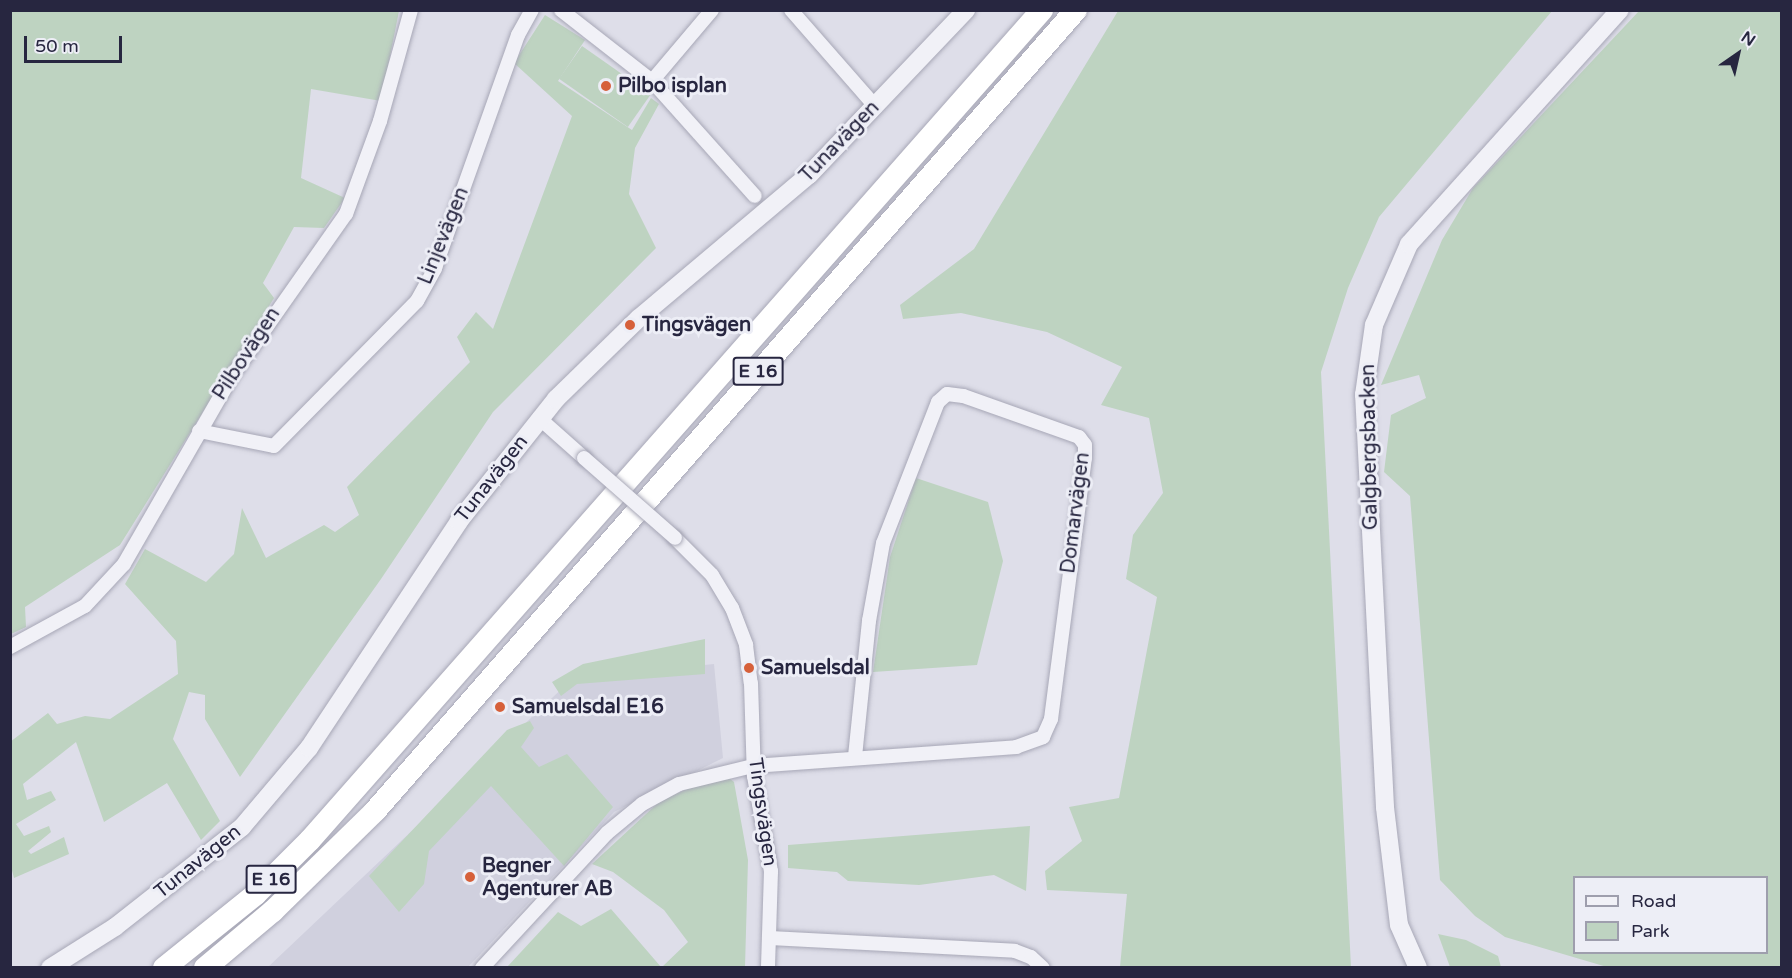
<!DOCTYPE html>
<html>
<head>
<meta charset="utf-8">
<style>
  body { margin:0 }
  #map { position:relative; width:1792px; height:978px; overflow:hidden; background:#dedee9; font-family:"Varela Round",sans-serif }
  div>[style] { position:absolute }
  .built>* { inset:0; background:#d0d0de }
  .green>* { inset:0; background:#bed3c1; transform-origin:0 0 }
  .roads { filter:drop-shadow(0 0 2px #a7a7b6) drop-shadow(0 0 2px #a7a7b6) }
  .minor>* { height:14px; margin:-7px; padding:0 7px; transform-origin:7px; border-radius:7px; background:#f1f1f7 }
  .tertiary>* { height:18px; margin:-9px; padding:0 9px; transform-origin:9px; border-radius:9px; background:#f1f1f7 }
  .trunk>* { height:22px; margin:-11px; padding:0 11px; transform-origin:11px; border-radius:11px; background:#fff }
  .bridges { filter:drop-shadow(0 0 2px #a7a7b6) drop-shadow(0 0 2px #a7a7b6) }
  .minor-bridge>* { height:14px; margin:-7px; padding:0 7px; transform-origin:7px; border-radius:7px; background:#f1f1f7 }
  .dots>* { width:16px; height:16px; translate:-50% -50%; box-sizing:border-box; border:3px solid #edeef6; border-radius:50% }
  span { translate:-50% -50%; white-space:nowrap; text-align:center; line-height:1.15; -webkit-text-stroke:6px #edeef6; paint-order:stroke }
  .shield-label span { padding:2px 4px; background:#edeef6; border:2px solid; border-radius:4px; -webkit-text-stroke-width:0 }
  .shield-label { font-size:18px; color:#272640; font-weight:700 }
  .poi-label { font-size:20px; color:#272640; font-weight:700 }
  .left { translate:0 -50%; text-align:left }
  .street-label { font-size:20px; color:#272640 }
  .frame { position:absolute; inset:0; border:12px solid #272640; pointer-events:none }
  .legend { position:absolute; left:1573px; top:876px; width:195px; height:78px; box-sizing:border-box; background:#edeef6; border:2px solid #9e9ead; margin:0; padding:8px 10px; list-style:none; font-size:18px; color:#272640 }
  .legend li { display:flex; align-items:center; gap:12px; height:30px }
  .legend b { width:30px; border:2px solid #9e9ead }
  .north { position:absolute; left:1708px; top:24px; width:60px; height:60px; -webkit-text-stroke:4px #edeef6; paint-order:stroke; rotate:34deg; font-size:16px; font-weight:700; line-height:24px; text-align:center; color:#272640 }
  .north::after { content:''; display:block; margin:auto; width:21px; height:27px; background:#272640; clip-path:polygon(50% 0,100% 100%,50% 72%,0 100%) }
  .scale { position:absolute; left:24px; top:36px; width:98px; height:27px; box-sizing:border-box; border:3px solid #272640; border-top:0; padding-left:8px; font-size:18px; line-height:21px; white-space:nowrap; color:#272640; -webkit-text-stroke:4px #edeef6; paint-order:stroke }
</style>
</head>
<body>
<div id="map">
  <div class="built">
    <div style="clip-path:polygon(714px 664px,723px 758px,614px 812px,468px 967px,267px 968px,572px 679px)"></div>
  </div>
  <div class="green">
    <div style="clip-path:polygon(11px 11px,399px 11px,381px 101px,311px 89px,301px 178px,345px 198px,324px 228px,294px 227px,263px 283px,274px 298px,120px 545px,25px 607px,26px 627px,11px 634px)"></div>
    <div style="clip-path:polygon(1118px 11px,1552px 11px,1379px 217px,1348px 288px,1321px 372px,1351px 967px,1120px 967px,1127px 894px,1047px 890px,1045px 871px,1082px 841px,1069px 807px,1119px 798px,1157px 597px,1126px 579px,1133px 535px,1163px 493px,1149px 418px,1101px 405px,1122px 367px,1047px 332px,961px 313px,903px 319px,900px 305px,974px 249px)"></div>
    <div style="clip-path:polygon(evenodd,1639px 11px,1781px 11px,1781px 967px,1607px 967px,1505px 937px,1475px 916px,1440px 880px,1410px 496px,1384px 472px,1391px 415px,1426px 398px,1419px 375px,1381px 385px,1442px 240px,1473px 188px,1639px 11px,1574px 878px,1766px 878px,1766px 952px,1574px 952px,1574px 878px)"></div>
    <div style="clip-path:polygon(545px 15px,585px 40px,558px 81px,632px 130px,651px 98px,659px 104px,635px 148px,629px 194px,656px 248px,493px 412px,381px 579px,240px 777px,205px 719px,205px 695px,189px 692px,173px 739px,220px 821px,201px 840px,167px 783px,104px 822px,76px 742px,23px 784px,27px 800px,51px 791px,56px 800px,16px 824px,24px 836px,49px 826px,51px 832px,28px 851px,31px 854px,64px 837px,69px 854px,14px 878px,10px 863px,10px 742px,48px 713px,57px 724px,85px 716px,110px 719px,178px 674px,176px 641px,125px 584px,145px 549px,206px 582px,234px 554px,242px 508px,266px 558px,324px 525px,335px 532px,359px 515px,347px 487px,470px 362px,457px 337px,476px 312px,493px 329px,572px 116px,514px 63px)"></div>
    <div style="left:582px;top:46px;width:84px;height:40px;rotate:35deg"></div>
    <div style="clip-path:polygon(916px 478px,988px 502px,1003px 561px,977px 665px,873px 672px,890px 557px)"></div>
    <div style="clip-path:polygon(705px 639px,705px 674px,577px 684px,561px 696px,552px 682px,583px 664px)"></div>
    <div style="clip-path:polygon(530px 721px,534px 728px,521px 747px,539px 767px,567px 754px,613px 807px,564px 866px,491px 786px,429px 851px,424px 884px,399px 912px,369px 876px,507px 730px)"></div>
    <div style="clip-path:polygon(729px 778px,734px 782px,748px 860px,745px 967px,662px 967px,688px 942px,664px 910px,613px 872px,592px 864px,659px 802px,691px 787px)"></div>
    <div style="clip-path:polygon(1030px 826px,1026px 891px,994px 875px,919px 885px,848px 881px,837px 872px,788px 868px,788px 845px)"></div>
    <div style="clip-path:polygon(611px 909px,661px 967px,507px 967px,558px 912px,581px 926px)"></div>
    <div style="clip-path:polygon(1438px 934px,1466px 940px,1498px 956px,1501px 967px,1450px 967px)"></div>
  </div>
  <div class="roads">
    <div class="minor">
      <div style="left:561px;top:10px;width:115px;rotate:38deg"></div>
      <div style="left:652px;top:81px;width:154px;rotate:48.2deg"></div>
      <div style="left:791px;top:10px;width:128px;rotate:48.8deg"></div>
      <div style="left:652px;top:81px;width:93px;rotate:-49.8deg"></div>
      <div style="left:539px;top:418px;width:60px;rotate:41.6deg"></div>
      <div style="left:199px;top:431px;width:76px;rotate:11.3deg"></div>
      <div style="left:274px;top:446px;width:204px;rotate:-45.4deg"></div>
      <div style="left:417px;top:301px;width:38px;rotate:-61deg"></div>
      <div style="left:435px;top:268px;width:247px;rotate:-70.4deg"></div>
      <div style="left:518px;top:35px;width:29px;rotate:-61deg"></div>
      <div style="left:675px;top:538px;width:52px;rotate:45deg"></div>
      <div style="left:712px;top:575px;width:39px;rotate:59deg"></div>
      <div style="left:732px;top:608px;width:40px;rotate:69deg"></div>
      <div style="left:746px;top:645px;width:38px;rotate:83deg"></div>
      <div style="left:751px;top:683px;width:93px;rotate:88.2deg"></div>
      <div style="left:754px;top:776px;width:97px;rotate:79.9deg"></div>
      <div style="left:771px;top:871px;width:97px;rotate:91.8deg"></div>
      <div style="left:10px;top:647px;width:85px;rotate:-28.7deg"></div>
      <div style="left:85px;top:606px;width:57px;rotate:-47.1deg"></div>
      <div style="left:124px;top:564px;width:217px;rotate:-60.1deg"></div>
      <div style="left:232px;top:376px;width:198px;rotate:-54.9deg"></div>
      <div style="left:346px;top:214px;width:99px;rotate:-69.9deg"></div>
      <div style="left:380px;top:121px;width:115px;rotate:-74.4deg"></div>
      <div style="left:770px;top:938px;width:245px;rotate:3deg"></div>
      <div style="left:1015px;top:951px;width:17px;rotate:21deg"></div>
      <div style="left:1031px;top:957px;width:16px;rotate:43deg"></div>
      <div style="left:482px;top:968px;width:184px;rotate:-47.2deg"></div>
      <div style="left:607px;top:833px;width:45px;rotate:-39.6deg"></div>
      <div style="left:642px;top:804px;width:42px;rotate:-28.4deg"></div>
      <div style="left:679px;top:784px;width:76px;rotate:-13.7deg"></div>
      <div style="left:753px;top:766px;width:264px;rotate:-4.1deg"></div>
      <div style="left:1016px;top:747px;width:29px;rotate:-20deg"></div>
      <div style="left:1043px;top:737px;width:20px;rotate:-66deg"></div>
      <div style="left:1051px;top:719px;width:263px;rotate:-82.6deg"></div>
      <div style="left:1085px;top:458px;width:13px;rotate:-90deg"></div>
      <div style="left:1085px;top:445px;width:10px;rotate:-127deg"></div>
      <div style="left:1079px;top:437px;width:123px;rotate:-160.5deg"></div>
      <div style="left:963px;top:396px;width:16px;rotate:-173deg"></div>
      <div style="left:947px;top:394px;width:12px;rotate:138deg"></div>
      <div style="left:938px;top:402px;width:151px;rotate:111.3deg"></div>
      <div style="left:883px;top:543px;width:79px;rotate:100.2deg"></div>
      <div style="left:869px;top:621px;width:137px;rotate:95.9deg"></div>
    </div>
    <div class="tertiary">
      <div style="left:50px;top:968px;width:77px;rotate:-32.2deg"></div>
      <div style="left:115px;top:927px;width:162px;rotate:-38.2deg"></div>
      <div style="left:242px;top:827px;width:104px;rotate:-49.7deg"></div>
      <div style="left:309px;top:748px;width:272px;rotate:-56.5deg"></div>
      <div style="left:459px;top:521px;width:156px;rotate:-51.5deg"></div>
      <div style="left:556px;top:399px;width:116px;rotate:-44.3deg"></div>
      <div style="left:639px;top:318px;width:222px;rotate:-40.1deg"></div>
      <div style="left:809px;top:175px;width:228px;rotate:-46.4deg"></div>
      <div style="left:1418px;top:968px;width:47px;rotate:-113.8deg"></div>
      <div style="left:1399px;top:925px;width:119px;rotate:-96.8deg"></div>
      <div style="left:1385px;top:807px;width:413px;rotate:-92.9deg"></div>
      <div style="left:1364px;top:395px;width:71px;rotate:-81.9deg"></div>
      <div style="left:1374px;top:325px;width:88px;rotate:-66.6deg"></div>
      <div style="left:1409px;top:244px;width:315px;rotate:-48deg"></div>
    </div>
    <div class="trunk">
      <div style="left:164px;top:968px;width:118px;rotate:-38.8deg"></div>
      <div style="left:256px;top:894px;width:76px;rotate:-45deg"></div>
      <div style="left:310px;top:840px;width:1107px;rotate:-48.59deg"></div>
      <div style="left:205px;top:968px;width:89px;rotate:-40deg"></div>
      <div style="left:273px;top:911px;width:143px;rotate:-44.4deg"></div>
      <div style="left:375px;top:811px;width:1064px;rotate:-48.81deg"></div>
    </div>
  </div>
  <div class="bridges">
    <div class="minor-bridge">
      <div style="left:584px;top:458px;width:121px;rotate:41.3deg"></div>
    </div>
  </div>
  <div class="dots">
    <div style="left:606px;top:86px;background:#d6603a"></div>
    <div style="left:630px;top:325px;background:#d6603a"></div>
    <div style="left:749px;top:668px;background:#d6603a"></div>
    <div style="left:500px;top:707px;background:#d6603a"></div>
    <div style="left:470px;top:877px;background:#d6603a"></div>
  </div>
  <div class="shield-label">
    <span style="left:758px;top:371px">E 16</span>
    <span style="left:271px;top:879px">E 16</span>
  </div>
  <div class="poi-label">
    <span class="left" style="left:618px;top:86px">Pilbo isplan</span>
    <span class="left" style="left:642px;top:325px">Tingsvägen</span>
    <span class="left" style="left:761px;top:668px">Samuelsdal</span>
    <span class="left" style="left:512px;top:707px">Samuelsdal E16</span>
    <span class="left" style="left:482px;top:878px">Begner<br>Agenturer AB</span>
  </div>
  <div class="street-label">
    <span style="left:840px;top:142px;rotate:-46deg">Tunavägen</span>
    <span style="left:444px;top:236px;rotate:-68deg">Linjevägen</span>
    <span style="left:247px;top:354px;rotate:-57deg">Pilbovägen</span>
    <span style="left:1370px;top:447px;rotate:-91deg">Galgbergsbacken</span>
    <span style="left:492px;top:479px;rotate:-52deg">Tunavägen</span>
    <span style="left:1076px;top:513px;rotate:-83deg">Domarvägen</span>
    <span style="left:762px;top:812px;rotate:82deg">Tingsvägen</span>
    <span style="left:198px;top:862px;rotate:-39deg">Tunavägen</span>
  </div>
  <div class="frame"></div>
  <ul class="legend">
  <li><b style="height:8px;background:#f1f1f7"></b>Road</li>
  <li><b style="height:16px;background:#bed3c1"></b>Park</li>
  </ul>
  <div class="north">N</div>
  <div class="scale">50 m</div>
</div>
</body>
</html>
